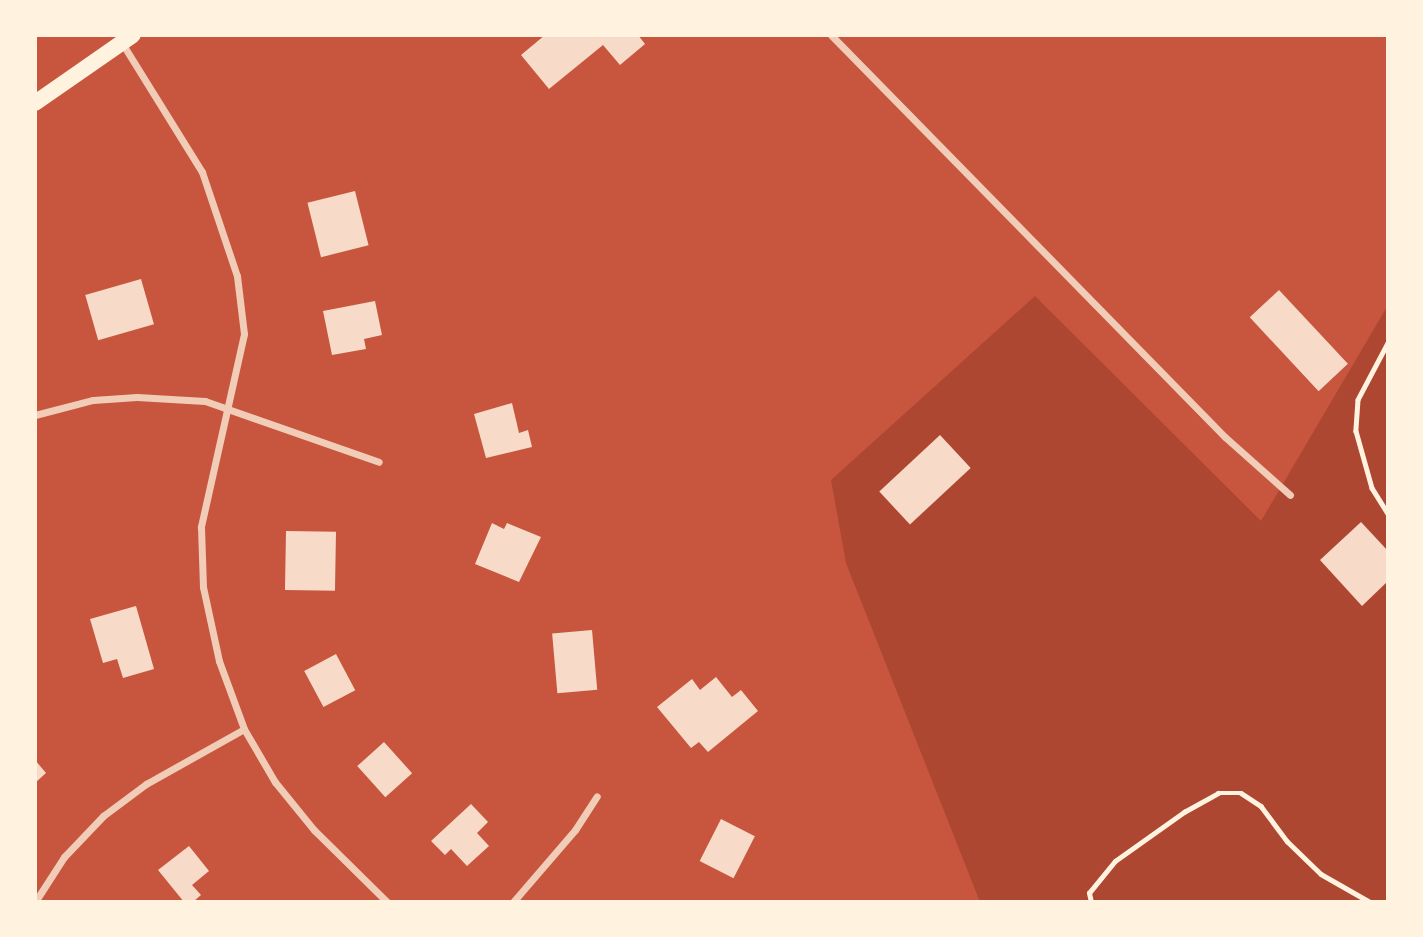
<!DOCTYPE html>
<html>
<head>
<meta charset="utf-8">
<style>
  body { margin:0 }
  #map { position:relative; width:1423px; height:937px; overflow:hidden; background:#c8553d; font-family:Quicksand,sans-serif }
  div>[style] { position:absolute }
  .green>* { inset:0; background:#ae4732 }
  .building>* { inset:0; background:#f7dbc8; transform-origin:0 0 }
  .path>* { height:4.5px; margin:-2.25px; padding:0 2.25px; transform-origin:2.25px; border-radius:2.25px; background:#fff3e0 }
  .minor>* { height:7px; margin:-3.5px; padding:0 3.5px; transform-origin:3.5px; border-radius:3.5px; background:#f1ccb7 }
  .primary>* { height:16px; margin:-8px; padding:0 8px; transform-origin:8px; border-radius:8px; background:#fff3e0 }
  span { translate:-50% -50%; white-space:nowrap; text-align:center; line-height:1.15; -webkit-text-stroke:5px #fff3e0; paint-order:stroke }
  .frame { position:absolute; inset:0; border:37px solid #fff3e0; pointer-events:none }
</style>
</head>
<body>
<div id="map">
  <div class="green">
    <div style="clip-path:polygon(1035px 296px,1261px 521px,1388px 305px,1388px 902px,980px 902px,846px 563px,831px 480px)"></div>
  </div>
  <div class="building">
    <div style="clip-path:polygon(545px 35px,638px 35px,645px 44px,620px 65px,603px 45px,549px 89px,521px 55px)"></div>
    <div style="left:355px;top:191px;width:56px;height:49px;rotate:76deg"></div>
    <div style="left:141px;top:279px;width:47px;height:58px;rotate:74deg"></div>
    <div style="left:1279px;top:290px;width:101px;height:40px;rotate:47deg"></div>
    <div style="clip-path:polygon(375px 301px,382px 335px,364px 339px,366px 349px,332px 355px,323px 311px)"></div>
    <div style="clip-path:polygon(512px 403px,519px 433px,528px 430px,532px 447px,486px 458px,474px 414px)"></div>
    <div style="left:940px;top:435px;width:45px;height:83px;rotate:47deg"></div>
    <div style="clip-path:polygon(1361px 522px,1388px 551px,1388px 581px,1362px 606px,1320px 560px)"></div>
    <div style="clip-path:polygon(492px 523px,504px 529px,507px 523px,541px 537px,519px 582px,475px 564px)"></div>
    <div style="left:286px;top:531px;width:50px;height:59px;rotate:1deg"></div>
    <div style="clip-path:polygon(136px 606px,154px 669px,123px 678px,117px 659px,103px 663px,90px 619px)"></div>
    <div style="left:592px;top:630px;width:60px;height:40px;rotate:85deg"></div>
    <div style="left:336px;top:654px;width:41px;height:36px;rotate:62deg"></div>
    <div style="clip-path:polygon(716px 677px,732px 697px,741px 690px,758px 711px,708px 752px,699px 742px,691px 748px,657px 707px,692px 679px,700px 690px)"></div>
    <div style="left:384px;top:742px;width:42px;height:36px;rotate:48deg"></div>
    <div style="clip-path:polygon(35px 760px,46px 773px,35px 783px)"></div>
    <div style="clip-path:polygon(471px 804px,488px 822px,477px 833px,489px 846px,467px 866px,451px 849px,445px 855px,431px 841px)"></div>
    <div style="left:721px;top:819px;width:38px;height:47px;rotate:27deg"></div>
    <div style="clip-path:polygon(189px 846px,209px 871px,192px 885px,201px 895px,193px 902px,184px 902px,158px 870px)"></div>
  </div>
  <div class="path">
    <div style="left:1388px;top:343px;width:64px;rotate:117.8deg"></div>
    <div style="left:1358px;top:400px;width:31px;rotate:94deg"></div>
    <div style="left:1356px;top:431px;width:59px;rotate:74.3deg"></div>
    <div style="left:1372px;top:488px;width:31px;rotate:58deg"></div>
    <div style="left:1091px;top:902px;width:9px;rotate:-103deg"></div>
    <div style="left:1089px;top:893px;width:41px;rotate:-50.9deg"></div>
    <div style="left:1115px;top:861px;width:85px;rotate:-35.4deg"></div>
    <div style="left:1184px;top:812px;width:39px;rotate:-29deg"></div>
    <div style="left:1218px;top:793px;width:23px"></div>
    <div style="left:1241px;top:793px;width:24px;rotate:33deg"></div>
    <div style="left:1261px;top:806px;width:44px;rotate:53.4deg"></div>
    <div style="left:1287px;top:841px;width:47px;rotate:44.1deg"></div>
    <div style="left:1321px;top:874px;width:56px;rotate:29.7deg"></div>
  </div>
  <div class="minor">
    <div style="left:831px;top:35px;width:563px;rotate:45.58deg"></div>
    <div style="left:1225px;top:437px;width:87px;rotate:41.7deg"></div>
    <div style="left:122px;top:43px;width:152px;rotate:58.2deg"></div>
    <div style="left:202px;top:172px;width:110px;rotate:71.4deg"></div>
    <div style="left:237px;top:276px;width:58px;rotate:83.1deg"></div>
    <div style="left:244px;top:334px;width:198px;rotate:102.6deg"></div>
    <div style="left:201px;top:527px;width:60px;rotate:88.1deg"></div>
    <div style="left:203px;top:587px;width:76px;rotate:77.8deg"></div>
    <div style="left:219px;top:661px;width:72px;rotate:69.8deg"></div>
    <div style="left:244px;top:729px;width:61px;rotate:59.7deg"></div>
    <div style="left:275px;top:782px;width:62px;rotate:50.9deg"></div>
    <div style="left:314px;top:830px;width:103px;rotate:44.6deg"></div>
    <div style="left:35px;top:415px;width:60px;rotate:-14.5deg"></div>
    <div style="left:93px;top:400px;width:44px;rotate:-3.9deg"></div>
    <div style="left:137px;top:397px;width:68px;rotate:3.4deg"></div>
    <div style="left:205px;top:401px;width:184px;rotate:19.3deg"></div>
    <div style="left:35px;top:902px;width:54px;rotate:-57.2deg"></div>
    <div style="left:64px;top:857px;width:57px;rotate:-46.4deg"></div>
    <div style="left:103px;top:816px;width:54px;rotate:-36.7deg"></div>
    <div style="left:146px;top:784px;width:112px;rotate:-29.3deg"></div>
    <div style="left:513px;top:902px;width:95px;rotate:-49.3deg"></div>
    <div style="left:575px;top:830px;width:40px;rotate:-57.1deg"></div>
  </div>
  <div class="primary">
    <div style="left:35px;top:103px;width:119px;rotate:-34.8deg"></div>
  </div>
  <div class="frame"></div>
</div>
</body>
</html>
